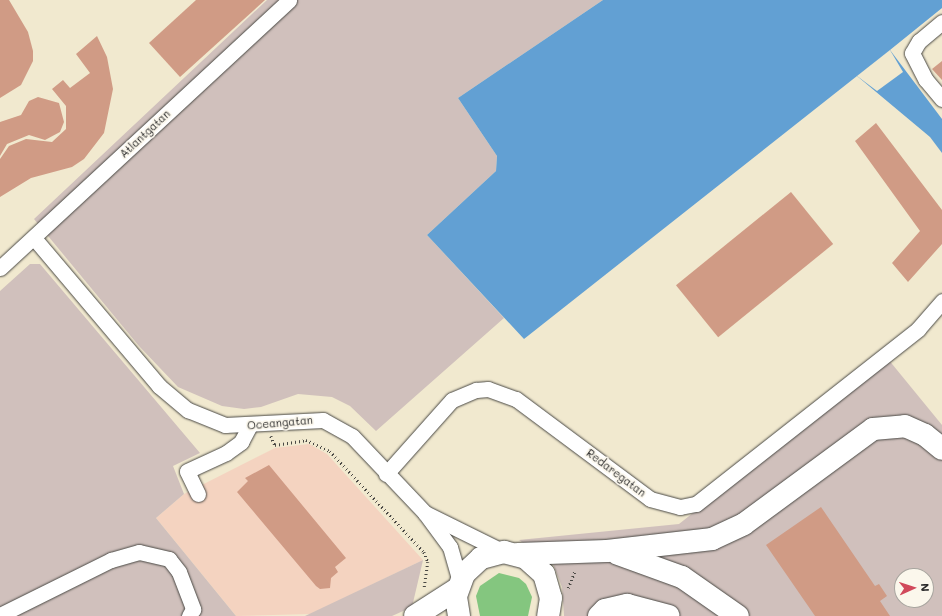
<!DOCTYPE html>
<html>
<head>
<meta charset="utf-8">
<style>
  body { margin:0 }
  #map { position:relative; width:942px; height:616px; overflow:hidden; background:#f1e9cf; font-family:Mali,sans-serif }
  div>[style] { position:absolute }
  .built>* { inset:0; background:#f4d3c0 }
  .industrial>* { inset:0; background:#d0c0bc }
  .green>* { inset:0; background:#84c67f }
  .water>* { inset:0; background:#62a0d3 }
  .pier>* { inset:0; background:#f1e9cf }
  .building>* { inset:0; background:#d09b85; transform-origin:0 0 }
  .path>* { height:2.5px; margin-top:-1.25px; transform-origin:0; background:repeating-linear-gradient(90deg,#494844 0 1px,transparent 0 4px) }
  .roads { filter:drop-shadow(0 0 1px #494844) drop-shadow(0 0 1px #494844) }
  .minor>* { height:15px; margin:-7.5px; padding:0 7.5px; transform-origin:7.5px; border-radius:7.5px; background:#fff }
  .highway>* { height:22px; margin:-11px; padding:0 11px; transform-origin:11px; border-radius:11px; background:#fff }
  span { translate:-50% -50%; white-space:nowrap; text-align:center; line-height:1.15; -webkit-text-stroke:3.5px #fbf7ec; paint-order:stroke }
  .street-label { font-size:11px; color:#2b2b2b }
  .north { position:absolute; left:894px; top:568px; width:40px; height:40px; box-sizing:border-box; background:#fbf7ec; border:1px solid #a8a59f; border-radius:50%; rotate:87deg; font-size:11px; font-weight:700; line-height:16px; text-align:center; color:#2b2b2b }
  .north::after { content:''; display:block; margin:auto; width:14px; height:18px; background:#d1495b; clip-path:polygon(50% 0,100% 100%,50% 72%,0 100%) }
</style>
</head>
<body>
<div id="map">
  <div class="built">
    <div style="clip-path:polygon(309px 444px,327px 454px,423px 560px,311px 614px,236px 616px,156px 518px,184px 494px,275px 448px)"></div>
  </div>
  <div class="industrial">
    <div style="clip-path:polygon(267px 0,603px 0,458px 98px,497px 156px,496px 171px,427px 235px,504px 318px,376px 431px,350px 406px,332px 397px,298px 394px,261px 407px,244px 409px,222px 406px,178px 387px,139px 346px,34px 219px)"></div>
    <div style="clip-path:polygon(30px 264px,40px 264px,200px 453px,173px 466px,184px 494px,156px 518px,236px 616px,0 616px,0 291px)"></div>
    <div style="clip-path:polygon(evenodd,888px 359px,942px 425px,942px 616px,564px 616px,562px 587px,553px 564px,519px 540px,679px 524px,888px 359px,902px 576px,926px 576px,926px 600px,902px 600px,902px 576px)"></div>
    <div style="clip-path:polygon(423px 560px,412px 607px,392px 616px,305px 616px)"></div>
  </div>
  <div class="green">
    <div style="clip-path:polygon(499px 573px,519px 578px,526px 584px,532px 597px,528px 616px,480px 616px,476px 596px,480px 586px)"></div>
  </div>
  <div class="water">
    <div style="clip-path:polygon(603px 0,942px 0,942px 8px,890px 50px,942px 119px,942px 153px,930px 137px,857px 76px,524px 339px,427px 235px,496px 171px,497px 156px,458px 98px)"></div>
  </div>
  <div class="pier">
    <div style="clip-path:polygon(890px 50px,903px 72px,877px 91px,857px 76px)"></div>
  </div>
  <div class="building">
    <div style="clip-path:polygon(0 0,9px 0,28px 32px,33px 51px,33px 61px,21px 85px,0 98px)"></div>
    <div style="clip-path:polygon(196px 0,265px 0,180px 77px,149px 43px)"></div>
    <div style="clip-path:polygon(97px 36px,107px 57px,113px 89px,104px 133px,84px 159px,72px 167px,31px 178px,0 197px,0 159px,9px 146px,26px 139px,52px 142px,66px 129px,66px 106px,52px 89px,63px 80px,70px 88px,90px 73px,76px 54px)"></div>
    <div style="clip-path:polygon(942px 61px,942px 80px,932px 69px)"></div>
    <div style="clip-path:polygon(38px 97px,59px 103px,64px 122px,60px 132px,45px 140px,29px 135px,7px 144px,0 156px,0 122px,21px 115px,29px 101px)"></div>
    <div style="clip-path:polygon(876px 123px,942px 210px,942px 244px,908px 282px,892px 263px,920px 231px,855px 141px)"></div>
    <div style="left:791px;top:192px;width:67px;height:148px;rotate:51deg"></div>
    <div style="clip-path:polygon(269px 465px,346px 558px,335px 567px,338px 572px,331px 578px,330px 588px,320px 589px,316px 586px,237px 492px,248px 481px,245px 478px)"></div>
    <div style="clip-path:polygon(821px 507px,875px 586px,879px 584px,887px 596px,880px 601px,890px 616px,815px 616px,766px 545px)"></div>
  </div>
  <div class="path">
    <div style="left:271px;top:436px;width:10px;rotate:66deg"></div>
    <div style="left:275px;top:445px;width:31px;rotate:-9deg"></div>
    <div style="left:306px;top:440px;width:26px;rotate:25deg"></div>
    <div style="left:330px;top:451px;width:138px;rotate:47.1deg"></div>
    <div style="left:424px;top:552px;width:11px;rotate:68deg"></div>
    <div style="left:428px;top:562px;width:27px;rotate:98deg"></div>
    <div style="left:568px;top:588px;width:18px;rotate:-68deg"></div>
  </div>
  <div class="roads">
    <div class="minor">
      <div style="left:942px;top:22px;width:30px;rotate:140deg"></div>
      <div style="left:919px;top:41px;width:14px;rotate:120deg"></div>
      <div style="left:912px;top:53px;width:30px;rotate:63deg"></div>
      <div style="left:926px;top:80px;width:25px;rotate:50deg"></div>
      <div style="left:34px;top:238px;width:194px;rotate:49.8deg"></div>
      <div style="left:159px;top:386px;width:38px;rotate:40deg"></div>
      <div style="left:188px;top:410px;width:40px;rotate:22deg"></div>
      <div style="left:225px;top:425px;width:98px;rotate:-2.9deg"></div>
      <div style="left:323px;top:420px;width:33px;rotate:29deg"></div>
      <div style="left:352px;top:436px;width:106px;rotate:46.5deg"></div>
      <div style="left:425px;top:513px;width:42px;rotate:53.7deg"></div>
      <div style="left:450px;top:547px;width:35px;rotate:74deg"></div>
      <div style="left:0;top:268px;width:394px;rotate:-42.8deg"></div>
      <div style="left:386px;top:474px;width:99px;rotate:-48.3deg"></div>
      <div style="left:452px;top:400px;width:26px;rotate:-23deg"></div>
      <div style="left:476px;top:390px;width:12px;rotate:-5deg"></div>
      <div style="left:488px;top:389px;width:30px;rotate:20deg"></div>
      <div style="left:516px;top:399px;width:167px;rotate:36.7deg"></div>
      <div style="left:650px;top:499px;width:31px;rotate:15deg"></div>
      <div style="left:680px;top:507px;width:16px;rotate:-11deg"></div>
      <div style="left:696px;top:504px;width:283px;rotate:-38.2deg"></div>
      <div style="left:918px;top:329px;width:37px;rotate:-49deg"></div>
      <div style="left:198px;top:494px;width:25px;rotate:-116deg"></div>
      <div style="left:187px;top:471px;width:43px;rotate:-24.8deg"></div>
      <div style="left:226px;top:453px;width:19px;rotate:-36deg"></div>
      <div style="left:241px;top:442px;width:17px;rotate:-62deg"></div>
      <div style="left:425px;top:513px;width:88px;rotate:26.3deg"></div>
      <div style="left:0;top:615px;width:124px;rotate:-26.4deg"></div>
      <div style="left:111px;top:560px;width:29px;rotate:-16deg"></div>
      <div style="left:139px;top:552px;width:31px;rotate:13deg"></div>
      <div style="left:169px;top:559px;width:16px;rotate:52deg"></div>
      <div style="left:179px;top:572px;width:40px;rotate:69deg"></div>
      <div style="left:193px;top:609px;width:8px;rotate:120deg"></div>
    </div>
    <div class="highway">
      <div style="left:518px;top:554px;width:89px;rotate:-1.9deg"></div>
      <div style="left:607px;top:551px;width:106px;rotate:-6.5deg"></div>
      <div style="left:712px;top:539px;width:35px;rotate:-25deg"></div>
      <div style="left:744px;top:524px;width:160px;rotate:-36.4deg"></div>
      <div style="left:873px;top:429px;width:32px;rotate:-5deg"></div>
      <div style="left:905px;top:426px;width:22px;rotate:24deg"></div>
      <div style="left:925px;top:435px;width:22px;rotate:39deg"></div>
      <div style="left:618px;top:554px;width:68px;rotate:19.8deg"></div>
      <div style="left:682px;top:577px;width:68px;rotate:34.9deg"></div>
      <div style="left:415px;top:616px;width:50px;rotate:-32.7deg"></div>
      <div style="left:459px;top:616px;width:20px;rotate:-99deg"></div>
      <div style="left:456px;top:596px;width:23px;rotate:-70deg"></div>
      <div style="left:464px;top:574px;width:23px;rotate:-43deg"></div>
      <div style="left:481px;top:558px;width:24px;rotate:-15deg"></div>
      <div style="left:504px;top:552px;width:23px;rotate:15deg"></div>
      <div style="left:526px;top:558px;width:24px;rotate:42deg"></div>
      <div style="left:544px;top:574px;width:25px;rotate:74deg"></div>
      <div style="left:551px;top:598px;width:18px;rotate:99deg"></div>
      <div style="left:599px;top:616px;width:8px;rotate:-45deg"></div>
      <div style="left:605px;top:610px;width:23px;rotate:-13deg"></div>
      <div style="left:627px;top:605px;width:43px;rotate:14.7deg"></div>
    </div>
  </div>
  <div class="street-label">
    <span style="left:145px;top:134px;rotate:-43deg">Atlantgatan</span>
    <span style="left:280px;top:423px;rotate:-5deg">Oceangatan</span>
    <span style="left:616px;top:473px;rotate:37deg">Redaregatan</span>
  </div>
  <div class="north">N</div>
</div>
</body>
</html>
